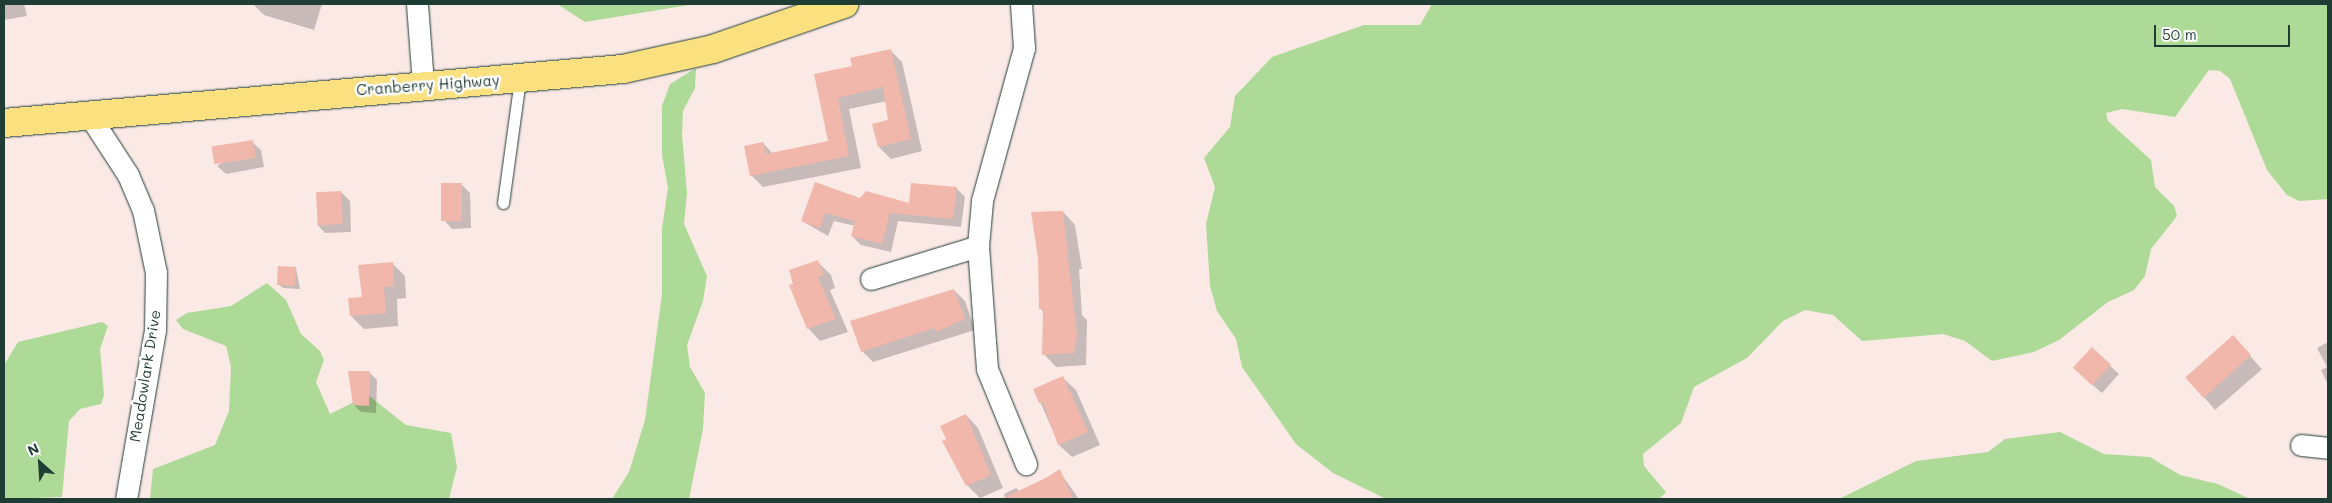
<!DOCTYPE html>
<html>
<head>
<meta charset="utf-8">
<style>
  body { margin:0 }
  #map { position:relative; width:2332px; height:503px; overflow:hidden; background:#fbe9e6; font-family:Mali,sans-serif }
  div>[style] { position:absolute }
  .green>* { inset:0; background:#aeda98 }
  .shadow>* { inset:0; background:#0003; transform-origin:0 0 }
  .building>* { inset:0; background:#f1b7aa; transform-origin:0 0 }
  .roads { filter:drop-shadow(0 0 1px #1f3d34) drop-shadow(0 0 1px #1f3d34) }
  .service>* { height:11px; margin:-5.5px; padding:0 5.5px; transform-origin:5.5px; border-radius:5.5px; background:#fff }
  .minor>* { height:21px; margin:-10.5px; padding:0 10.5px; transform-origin:10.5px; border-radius:10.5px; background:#fff }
  .primary>* { height:28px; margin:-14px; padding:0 14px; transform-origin:14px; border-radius:14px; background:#fbe080 }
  span { translate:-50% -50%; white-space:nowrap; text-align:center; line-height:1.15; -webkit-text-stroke:5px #fff; paint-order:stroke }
  .street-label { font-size:15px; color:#1f3d34 }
  .frame { position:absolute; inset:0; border:5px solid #1f3d34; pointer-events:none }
  .north { position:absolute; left:15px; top:438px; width:50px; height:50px; -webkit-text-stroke:4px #fff; paint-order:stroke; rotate:334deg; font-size:14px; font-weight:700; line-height:20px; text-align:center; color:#1f3d34 }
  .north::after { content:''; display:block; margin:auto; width:18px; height:22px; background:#1f3d34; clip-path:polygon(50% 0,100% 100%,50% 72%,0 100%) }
  .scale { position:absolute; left:2154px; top:25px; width:136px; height:22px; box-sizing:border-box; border:2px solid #1f3d34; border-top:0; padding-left:6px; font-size:15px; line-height:18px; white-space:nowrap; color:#1f3d34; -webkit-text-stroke:4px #fff; paint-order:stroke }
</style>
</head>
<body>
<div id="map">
  <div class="green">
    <div style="clip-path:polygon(557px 4px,695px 4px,585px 22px)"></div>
    <div style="clip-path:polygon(1432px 4px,2328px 4px,2328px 199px,2299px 201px,2287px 195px,2267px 170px,2230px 79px,2220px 71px,2209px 70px,2175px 117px,2122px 109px,2106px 113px,2108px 121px,2151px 160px,2155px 187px,2174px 206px,2177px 216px,2151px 249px,2145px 276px,2134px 290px,2108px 302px,2059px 340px,2034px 352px,1992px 361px,1965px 341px,1943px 334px,1862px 341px,1833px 315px,1805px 310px,1783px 321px,1747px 358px,1694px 387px,1681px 423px,1643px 454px,1644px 466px,1666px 492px,1659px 499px,1386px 499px,1333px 473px,1296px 444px,1242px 367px,1236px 339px,1217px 311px,1210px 286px,1206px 224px,1215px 187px,1204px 158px,1230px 127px,1235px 96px,1272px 57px,1364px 25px,1420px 25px)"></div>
    <div style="clip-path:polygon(696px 68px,695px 88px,683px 111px,682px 135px,687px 193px,684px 224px,707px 276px,703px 301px,687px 345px,690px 367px,705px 393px,703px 429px,689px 499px,612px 499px,629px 472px,645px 420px,662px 294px,662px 228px,668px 188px,662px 155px,662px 106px,670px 84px)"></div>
    <div style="clip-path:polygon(267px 283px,286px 300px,301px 334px,320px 351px,324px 360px,316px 382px,330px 414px,368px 395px,406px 425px,451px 433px,457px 467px,449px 499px,150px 499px,153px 469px,215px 445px,229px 411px,231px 367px,226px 346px,183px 329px,176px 320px,187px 313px,231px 306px)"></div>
    <div style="clip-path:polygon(102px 322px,108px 326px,100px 349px,104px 395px,101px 404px,80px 409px,69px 421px,62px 497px,4px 499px,4px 365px,18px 342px)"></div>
    <div style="clip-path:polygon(2060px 432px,2104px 454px,2150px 457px,2180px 475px,2218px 484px,2250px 499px,1839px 499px,1916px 461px,1988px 452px,2005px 439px)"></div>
  </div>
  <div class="shadow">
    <div style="clip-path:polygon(4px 4px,24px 4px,27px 16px,4px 20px)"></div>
    <div style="clip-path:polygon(253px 4px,322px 4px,314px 30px,264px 15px)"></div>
    <div style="clip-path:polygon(890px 50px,902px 62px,922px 151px,891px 159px,879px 147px,889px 121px,887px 101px,849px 109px,861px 168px,763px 187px,751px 175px,763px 143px,773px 154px,829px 142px,816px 75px,853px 67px)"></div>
    <div style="clip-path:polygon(252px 142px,261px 150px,264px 167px,226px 174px,217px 166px)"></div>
    <div style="clip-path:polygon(461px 184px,470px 193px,471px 228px,452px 229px,444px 220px)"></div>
    <div style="clip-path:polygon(956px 188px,965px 197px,961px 227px,898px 221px,891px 252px,861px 245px,852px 236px,855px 226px,834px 221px,828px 236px,802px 221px,860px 200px,910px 204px)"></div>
    <div style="clip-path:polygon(341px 192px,350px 201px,351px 232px,325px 233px,317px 224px)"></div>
    <div style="clip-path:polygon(1063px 212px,1075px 225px,1082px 269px,1079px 269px,1082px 315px,1087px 320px,1086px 365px,1056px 367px,1044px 354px,1044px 313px,1040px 308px)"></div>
    <div style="clip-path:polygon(818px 262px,831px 275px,835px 288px,830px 290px,848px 332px,820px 341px,808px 328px)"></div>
    <div style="clip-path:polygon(392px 263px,405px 276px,406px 298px,397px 299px,398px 326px,364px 329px,351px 316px)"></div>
    <div style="clip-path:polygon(296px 268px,300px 289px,283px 288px,278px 284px)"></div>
    <div style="clip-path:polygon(954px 290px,965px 301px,975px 330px,873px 362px,862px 351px)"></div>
    <div style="left:2233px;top:336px;width:44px;height:62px;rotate:49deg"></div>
    <div style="clip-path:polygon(2328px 342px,2328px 385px,2321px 370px,2327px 367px,2317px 348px)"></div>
    <div style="clip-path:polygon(2092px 349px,2119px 374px,2102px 393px,2083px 377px)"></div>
    <div style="clip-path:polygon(350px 372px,370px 373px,377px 380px,376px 413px,361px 412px,354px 405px)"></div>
    <div style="clip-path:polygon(1063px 378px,1076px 390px,1100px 445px,1072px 457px,1059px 445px,1035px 390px)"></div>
    <div style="clip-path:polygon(966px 415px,978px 428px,1003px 488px,980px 498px,967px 485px)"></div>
    <div style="clip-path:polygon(1059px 471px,1079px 499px,1006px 499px,1004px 494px,1016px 488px,1020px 492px)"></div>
  </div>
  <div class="building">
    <div style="clip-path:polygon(891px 49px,911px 139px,878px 147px,872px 124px,888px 120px,883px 87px,838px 98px,849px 156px,750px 176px,744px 146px,763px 142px,766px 154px,828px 141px,814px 74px,852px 66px,850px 58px)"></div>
    <div style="left:253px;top:140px;width:18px;height:42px;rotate:81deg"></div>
    <div style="clip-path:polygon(815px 182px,860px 198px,866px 191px,909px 203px,911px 183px,957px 187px,953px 219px,890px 213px,882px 244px,851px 236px,855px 221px,825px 213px,820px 228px,801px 221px)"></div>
    <div style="left:441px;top:183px;width:21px;height:38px"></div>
    <div style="left:341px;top:191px;width:33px;height:25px;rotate:87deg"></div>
    <div style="clip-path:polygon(1063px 211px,1077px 336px,1074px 353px,1042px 355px,1043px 309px,1039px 309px,1038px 258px,1031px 212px)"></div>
    <div style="clip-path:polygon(818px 260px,824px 275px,818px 277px,836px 319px,807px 329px,789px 285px,793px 284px,789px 270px)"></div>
    <div style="clip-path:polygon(393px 262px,394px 286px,384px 287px,386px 313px,350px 316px,348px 298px,362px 297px,358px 265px)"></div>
    <div style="left:278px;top:266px;width:18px;height:19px;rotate:3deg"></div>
    <div style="clip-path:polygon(954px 289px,965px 319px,936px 332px,934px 328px,861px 352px,850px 321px)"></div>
    <div style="left:2233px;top:335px;width:27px;height:64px;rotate:48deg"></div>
    <div style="left:2092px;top:347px;width:26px;height:28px;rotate:43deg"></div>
    <div style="clip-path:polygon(348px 371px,370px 371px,369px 406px,353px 405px)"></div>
    <div style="clip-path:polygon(1063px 376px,1088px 432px,1058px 445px,1043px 402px,1039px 403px,1033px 389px)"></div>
    <div style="clip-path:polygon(966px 414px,991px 475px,966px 486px,942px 441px,946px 439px,940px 426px)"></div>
    <div style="clip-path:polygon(1060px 469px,1073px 499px,1001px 499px,1046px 478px)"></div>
  </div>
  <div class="roads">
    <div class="service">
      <div style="left:503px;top:203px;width:125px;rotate:-82.2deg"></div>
    </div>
    <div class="minor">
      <div style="left:417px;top:4px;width:80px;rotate:85.7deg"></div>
      <div style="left:1021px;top:4px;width:44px;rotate:86.1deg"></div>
      <div style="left:1024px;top:48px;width:159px;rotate:105.4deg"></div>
      <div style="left:982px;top:201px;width:45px;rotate:95.1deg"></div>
      <div style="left:978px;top:246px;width:123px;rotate:85.8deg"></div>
      <div style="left:987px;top:369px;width:103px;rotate:67.7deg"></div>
      <div style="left:91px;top:118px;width:68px;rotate:57deg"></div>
      <div style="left:128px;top:175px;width:38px;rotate:67deg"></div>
      <div style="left:143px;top:210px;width:64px;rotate:78.3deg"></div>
      <div style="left:156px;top:273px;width:57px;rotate:91deg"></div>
      <div style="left:155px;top:330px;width:171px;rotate:99.7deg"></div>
      <div style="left:871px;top:279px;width:112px;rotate:-17.1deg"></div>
      <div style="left:2301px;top:445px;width:27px;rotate:6deg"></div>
    </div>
    <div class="primary">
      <div style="left:4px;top:123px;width:621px;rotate:-4.99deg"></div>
      <div style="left:623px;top:69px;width:92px;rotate:-12.5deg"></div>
      <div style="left:713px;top:49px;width:139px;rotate:-19deg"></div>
    </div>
  </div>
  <div class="street-label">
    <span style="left:428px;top:85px;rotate:-4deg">Cranberry Highway</span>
    <span style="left:145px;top:376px;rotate:-81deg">Meadowlark Drive</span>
  </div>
  <div class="frame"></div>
  <div class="north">N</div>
  <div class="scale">50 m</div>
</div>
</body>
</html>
